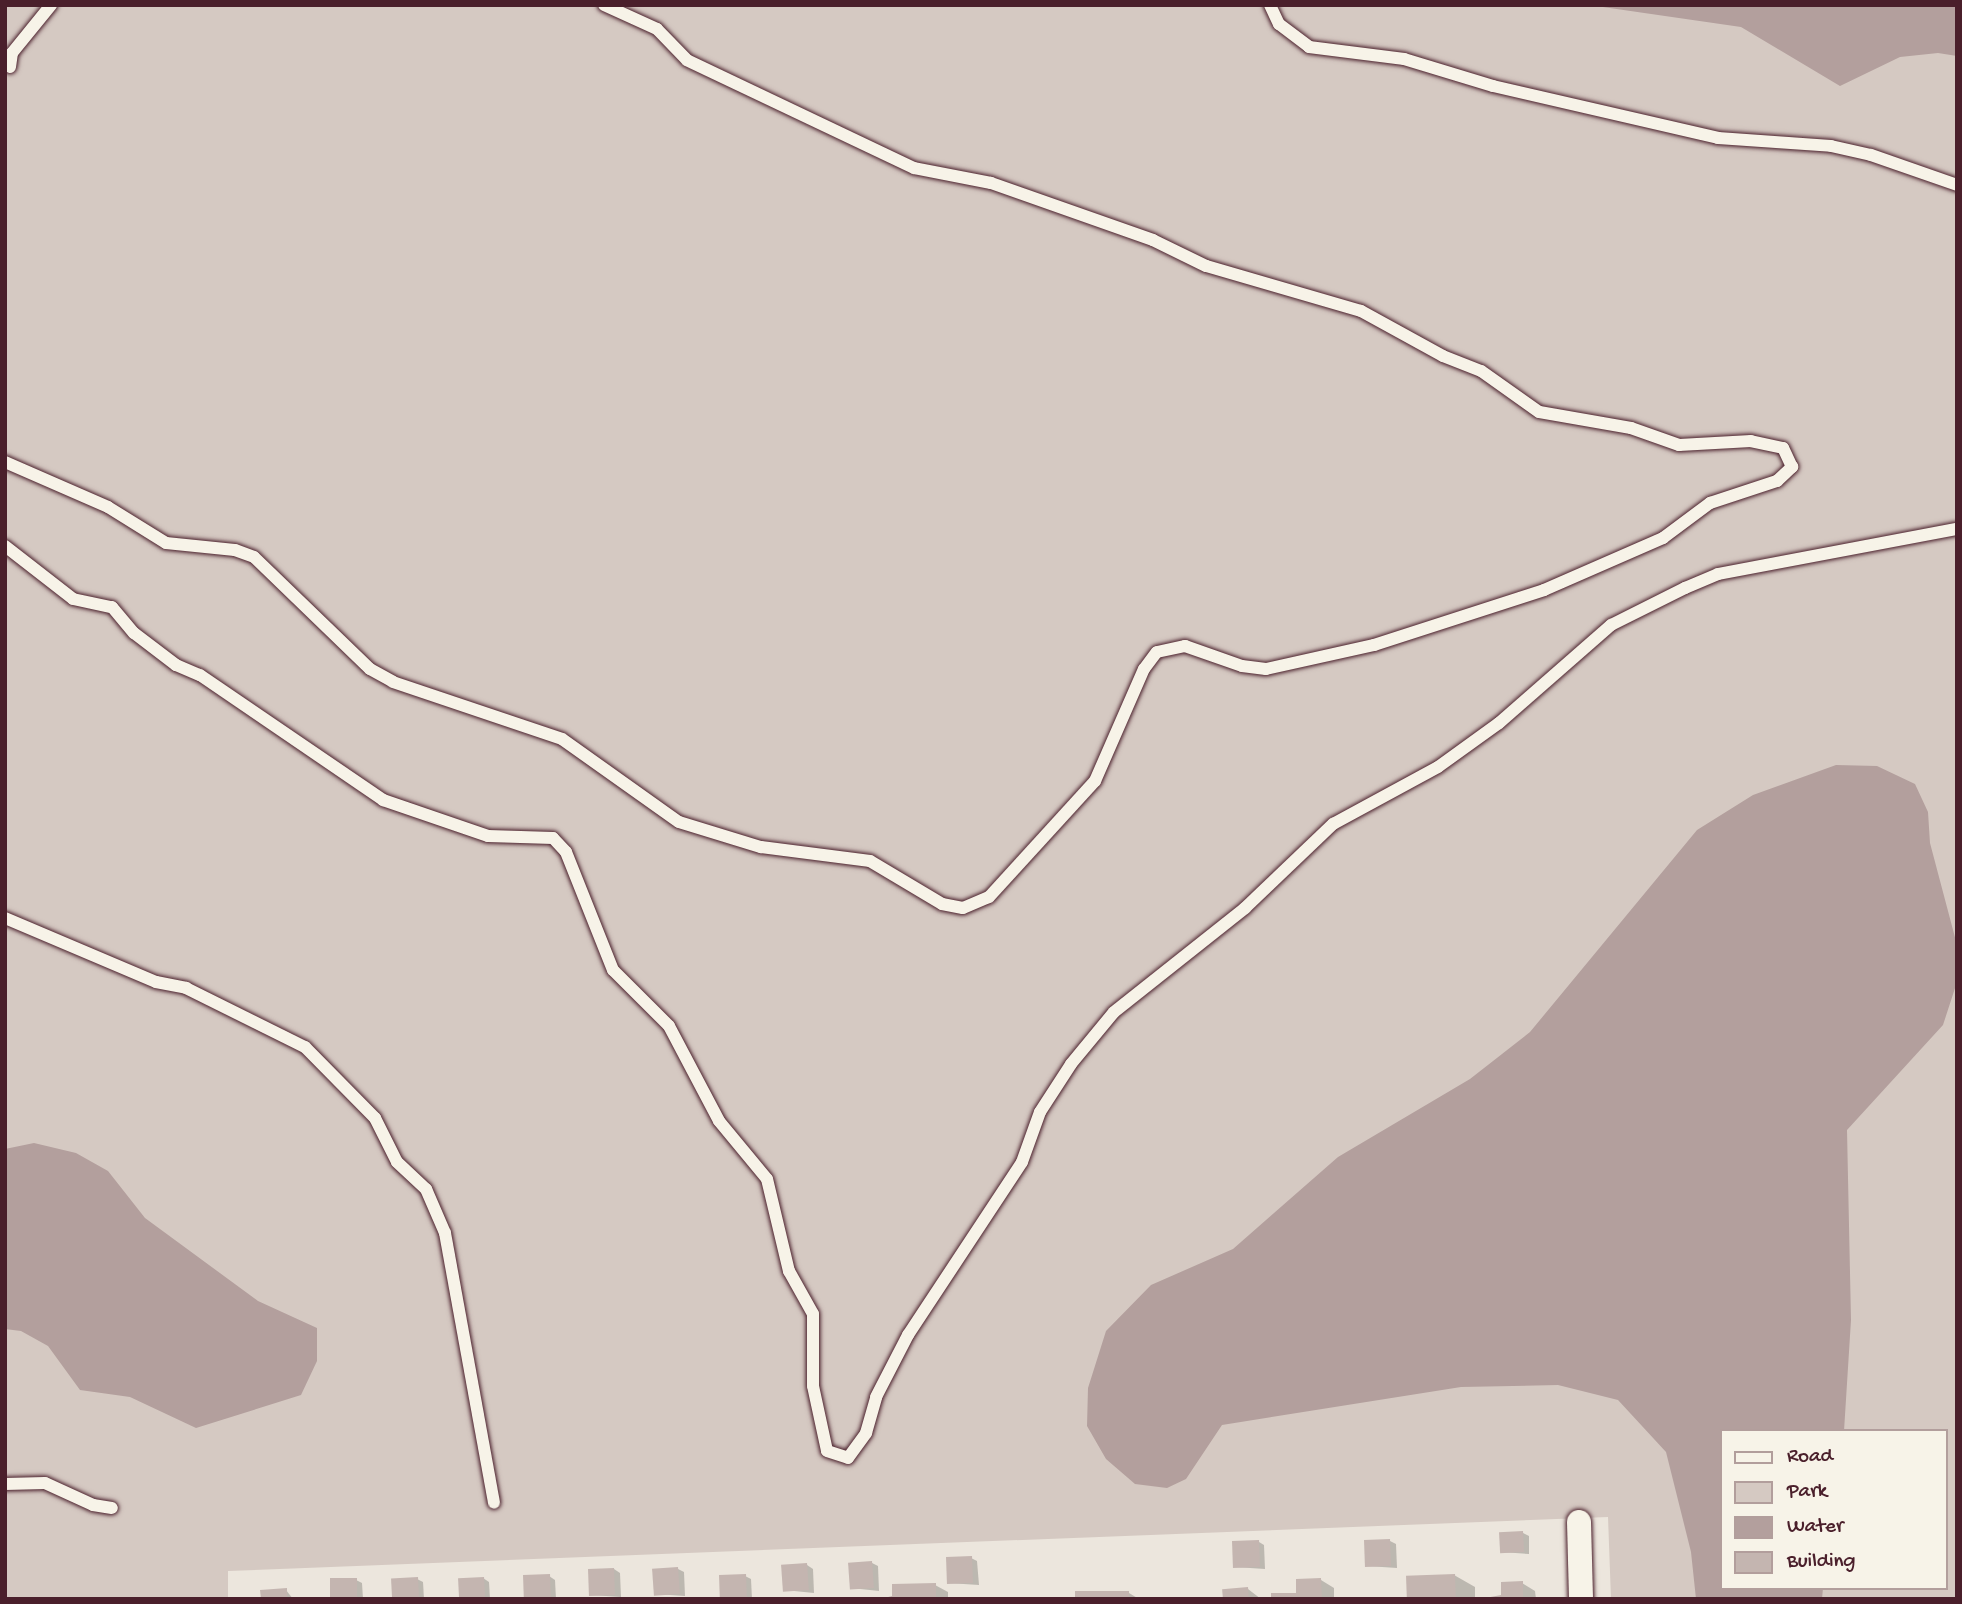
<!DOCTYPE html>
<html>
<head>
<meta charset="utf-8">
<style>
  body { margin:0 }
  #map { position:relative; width:1962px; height:1604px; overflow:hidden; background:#ece6dd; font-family:"Gochi Hand",sans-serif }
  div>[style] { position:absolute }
  .green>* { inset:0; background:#d5c9c2 }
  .water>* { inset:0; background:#b39f9d }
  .shadow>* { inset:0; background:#0003 }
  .building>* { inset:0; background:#c4b5b0; transform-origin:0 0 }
  .roads { filter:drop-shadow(0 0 2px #4a1f2b) drop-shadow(0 0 2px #4a1f2b) }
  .lane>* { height:12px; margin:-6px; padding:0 6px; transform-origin:6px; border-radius:6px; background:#f7f3e8 }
  .street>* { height:24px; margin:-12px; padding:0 12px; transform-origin:12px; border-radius:12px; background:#f7f3e8 }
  span { translate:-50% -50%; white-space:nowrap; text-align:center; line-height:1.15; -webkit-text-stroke:5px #f7f3e8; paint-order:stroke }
  .frame { position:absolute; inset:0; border:7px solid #4a1f2b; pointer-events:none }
  .legend { position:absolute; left:1720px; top:1429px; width:228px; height:161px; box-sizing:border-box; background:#f7f3e8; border:2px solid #b29e9c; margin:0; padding:9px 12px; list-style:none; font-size:21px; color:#4a1f2b }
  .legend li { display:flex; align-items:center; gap:14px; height:35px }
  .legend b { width:35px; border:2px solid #b29e9c }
</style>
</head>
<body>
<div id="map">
  <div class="green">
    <div style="clip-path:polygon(evenodd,5px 5px,1957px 5px,1957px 1599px,1611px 1599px,1608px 1517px,228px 1571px,228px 1599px,5px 1599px,5px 5px,1722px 1431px,1946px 1431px,1946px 1588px,1722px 1588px,1722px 1431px)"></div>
  </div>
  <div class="water">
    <div style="clip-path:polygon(1589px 5px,1957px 5px,1957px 56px,1938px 53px,1900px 57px,1840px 86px,1741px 27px)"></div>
    <div style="clip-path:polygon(1836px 765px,1877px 766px,1915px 784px,1928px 812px,1930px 843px,1957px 945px,1957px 982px,1943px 1025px,1847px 1130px,1851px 1320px,1844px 1431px,1722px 1431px,1722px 1588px,1823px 1588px,1822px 1599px,1696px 1599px,1691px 1552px,1666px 1452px,1618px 1400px,1558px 1385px,1461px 1387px,1222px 1425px,1186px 1479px,1167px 1488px,1135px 1484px,1106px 1459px,1087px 1426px,1088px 1388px,1106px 1331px,1151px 1285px,1233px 1249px,1338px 1157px,1470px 1079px,1530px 1032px,1697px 830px,1753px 795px)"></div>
    <div style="clip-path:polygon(34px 1143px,76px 1153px,108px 1171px,145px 1218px,258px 1301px,317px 1328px,317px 1361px,301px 1395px,196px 1428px,130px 1397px,80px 1390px,48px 1346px,21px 1331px,5px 1329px,5px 1149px)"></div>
  </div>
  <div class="shadow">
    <div style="clip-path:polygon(1523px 1533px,1529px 1536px,1529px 1554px,1501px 1552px)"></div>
    <div style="clip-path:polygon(1390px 1541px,1396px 1544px,1397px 1568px,1367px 1566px)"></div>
    <div style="clip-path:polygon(1259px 1542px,1264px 1545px,1265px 1569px,1235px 1567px)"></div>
    <div style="clip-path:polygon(971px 1558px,977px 1561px,979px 1585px,948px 1583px)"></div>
    <div style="clip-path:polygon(872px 1563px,878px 1566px,879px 1591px,851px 1588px)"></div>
    <div style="clip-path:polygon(807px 1565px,813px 1569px,814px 1593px,784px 1590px)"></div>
    <div style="clip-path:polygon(614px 1569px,620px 1573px,621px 1597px,591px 1595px)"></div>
    <div style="clip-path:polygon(678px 1569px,684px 1572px,685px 1596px,655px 1594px)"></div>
    <div style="clip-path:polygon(1454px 1575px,1475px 1587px,1475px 1599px,1409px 1599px)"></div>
    <div style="clip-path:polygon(549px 1576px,555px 1580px,556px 1599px,526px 1599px)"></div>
    <div style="clip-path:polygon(745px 1576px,751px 1579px,752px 1599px,722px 1599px)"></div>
    <div style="clip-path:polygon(483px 1578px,489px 1582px,490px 1599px,460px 1599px)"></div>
    <div style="clip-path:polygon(417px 1579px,423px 1582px,424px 1599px,394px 1599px)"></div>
    <div style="clip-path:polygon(356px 1580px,362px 1583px,363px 1599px,333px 1599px)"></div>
    <div style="clip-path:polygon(1321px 1580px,1334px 1588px,1334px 1599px,1272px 1599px,1298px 1594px)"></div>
    <div style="clip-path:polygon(1522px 1583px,1535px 1591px,1536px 1599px,1482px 1599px,1503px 1597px)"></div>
    <div style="clip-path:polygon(935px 1585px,948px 1592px,948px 1599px,883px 1599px)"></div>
    <div style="clip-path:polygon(1248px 1589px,1261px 1599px,1224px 1599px)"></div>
    <div style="clip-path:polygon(286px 1590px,293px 1599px,262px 1599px)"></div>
    <div style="clip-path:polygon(1129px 1593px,1139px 1599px,1077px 1599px)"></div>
  </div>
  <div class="building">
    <div style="left:1523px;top:1531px;width:21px;height:24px;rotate:87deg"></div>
    <div style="left:1390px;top:1539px;width:27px;height:26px;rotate:88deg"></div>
    <div style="left:1259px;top:1540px;width:27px;height:27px;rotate:88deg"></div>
    <div style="left:972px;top:1556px;width:27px;height:26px;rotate:88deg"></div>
    <div style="left:872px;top:1561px;width:27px;height:24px;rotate:86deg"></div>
    <div style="left:807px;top:1563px;width:27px;height:26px;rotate:86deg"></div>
    <div style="left:678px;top:1567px;width:27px;height:26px;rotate:86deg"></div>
    <div style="left:614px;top:1568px;width:27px;height:26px;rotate:88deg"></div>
    <div style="left:550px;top:1574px;width:25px;height:27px;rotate:88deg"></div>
    <div style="left:746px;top:1574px;width:25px;height:27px;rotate:88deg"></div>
    <div style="left:1455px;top:1574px;width:25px;height:49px;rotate:88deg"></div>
    <div style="left:418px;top:1577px;width:22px;height:27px;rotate:87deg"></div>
    <div style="left:484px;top:1577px;width:22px;height:26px;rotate:87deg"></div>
    <div style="left:357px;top:1578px;width:21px;height:27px;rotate:90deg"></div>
    <div style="clip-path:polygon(1321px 1578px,1322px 1599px,1271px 1599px,1271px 1593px,1296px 1593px,1296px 1579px)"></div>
    <div style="clip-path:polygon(1523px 1581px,1523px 1599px,1480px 1599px,1501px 1595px,1501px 1582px)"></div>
    <div style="clip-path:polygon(936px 1583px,936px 1599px,880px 1599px,892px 1596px,892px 1584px)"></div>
    <div style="left:1248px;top:1587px;width:12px;height:26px;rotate:85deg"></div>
    <div style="clip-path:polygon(287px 1588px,287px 1599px,261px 1599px,260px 1590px)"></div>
    <div style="left:1129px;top:1591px;width:8px;height:54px;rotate:90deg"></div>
  </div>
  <div class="roads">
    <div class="lane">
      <div style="left:1270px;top:5px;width:21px;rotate:65deg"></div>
      <div style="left:1279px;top:24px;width:38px;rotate:37deg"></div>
      <div style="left:1309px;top:47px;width:96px;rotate:7.2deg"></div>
      <div style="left:1404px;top:59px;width:93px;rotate:16.9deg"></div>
      <div style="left:1493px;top:86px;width:231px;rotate:13deg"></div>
      <div style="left:1718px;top:138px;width:113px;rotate:4deg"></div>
      <div style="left:1831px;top:146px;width:41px;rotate:12.7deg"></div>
      <div style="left:1871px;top:155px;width:91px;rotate:19.2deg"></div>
      <div style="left:10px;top:67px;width:14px;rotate:-82deg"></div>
      <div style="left:12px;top:53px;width:62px;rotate:-50.9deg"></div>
      <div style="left:5px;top:462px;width:112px;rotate:23.6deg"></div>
      <div style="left:108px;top:507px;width:68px;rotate:31.8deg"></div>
      <div style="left:166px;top:543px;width:69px;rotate:5.8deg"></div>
      <div style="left:235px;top:550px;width:20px;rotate:20deg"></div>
      <div style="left:254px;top:557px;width:161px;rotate:44deg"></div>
      <div style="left:370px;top:669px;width:26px;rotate:29deg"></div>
      <div style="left:393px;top:682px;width:178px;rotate:18.6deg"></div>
      <div style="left:562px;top:739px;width:143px;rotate:35.4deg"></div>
      <div style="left:679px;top:822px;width:86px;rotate:17deg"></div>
      <div style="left:761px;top:847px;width:110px;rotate:7.3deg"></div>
      <div style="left:870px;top:861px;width:84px;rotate:30.8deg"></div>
      <div style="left:942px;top:904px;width:21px;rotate:11deg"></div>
      <div style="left:963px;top:908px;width:28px;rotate:-23deg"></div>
      <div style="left:989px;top:897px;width:157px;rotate:-47.6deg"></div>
      <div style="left:1095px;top:781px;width:122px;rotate:-66.4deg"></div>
      <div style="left:1144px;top:669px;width:21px;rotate:-53deg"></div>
      <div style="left:1157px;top:652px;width:29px;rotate:-12deg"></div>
      <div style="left:1185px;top:646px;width:60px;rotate:19.3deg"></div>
      <div style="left:1242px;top:666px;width:24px;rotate:7deg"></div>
      <div style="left:1266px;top:669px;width:111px;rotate:-12.5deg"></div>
      <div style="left:1374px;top:645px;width:179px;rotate:-17.9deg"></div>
      <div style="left:1544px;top:590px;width:130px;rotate:-23.6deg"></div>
      <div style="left:1663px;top:538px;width:59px;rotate:-36.7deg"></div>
      <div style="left:1710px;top:503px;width:71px;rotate:-18.2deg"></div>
      <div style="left:1777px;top:481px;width:21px;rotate:-43deg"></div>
      <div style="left:1792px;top:467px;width:21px;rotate:-115deg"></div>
      <div style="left:1783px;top:448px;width:33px;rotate:-168deg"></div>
      <div style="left:1751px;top:441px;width:72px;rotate:176.8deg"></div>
      <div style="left:1679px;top:445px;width:51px;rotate:-160.5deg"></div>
      <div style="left:1631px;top:428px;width:93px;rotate:-170.1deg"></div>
      <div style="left:1539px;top:412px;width:71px;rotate:-144.7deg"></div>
      <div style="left:1481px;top:371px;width:41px;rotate:-158.5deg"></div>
      <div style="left:1443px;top:356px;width:94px;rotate:-151.2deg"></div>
      <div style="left:1361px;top:311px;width:161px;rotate:-163.8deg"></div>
      <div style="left:1206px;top:266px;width:59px;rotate:-153.9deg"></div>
      <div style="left:1153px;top:240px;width:172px;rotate:-160.6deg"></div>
      <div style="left:991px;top:183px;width:78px;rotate:-169deg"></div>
      <div style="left:914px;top:168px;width:251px;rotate:-154.6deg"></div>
      <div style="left:687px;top:60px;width:43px;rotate:-134.1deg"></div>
      <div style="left:657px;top:29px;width:58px;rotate:-155.6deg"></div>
      <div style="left:5px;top:546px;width:86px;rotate:37.9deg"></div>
      <div style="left:73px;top:599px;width:40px;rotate:12deg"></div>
      <div style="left:112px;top:607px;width:34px;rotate:50deg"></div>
      <div style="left:134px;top:633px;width:53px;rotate:37.3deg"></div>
      <div style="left:176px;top:665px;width:26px;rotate:23deg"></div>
      <div style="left:200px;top:675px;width:222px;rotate:34.3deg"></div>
      <div style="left:383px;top:800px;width:111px;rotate:18.9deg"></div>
      <div style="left:488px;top:836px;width:65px;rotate:1.8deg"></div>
      <div style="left:553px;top:838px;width:19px;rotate:47deg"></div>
      <div style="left:566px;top:852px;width:127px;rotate:68.3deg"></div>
      <div style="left:613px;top:970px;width:79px;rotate:45deg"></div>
      <div style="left:669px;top:1026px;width:107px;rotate:62.2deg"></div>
      <div style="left:719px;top:1121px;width:75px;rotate:50.4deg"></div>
      <div style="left:767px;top:1179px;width:95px;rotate:76.6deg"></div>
      <div style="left:789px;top:1271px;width:49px;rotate:60.8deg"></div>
      <div style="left:813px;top:1314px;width:72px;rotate:90deg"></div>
      <div style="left:813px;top:1386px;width:66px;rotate:77.8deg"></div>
      <div style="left:827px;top:1451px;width:22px;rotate:18deg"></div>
      <div style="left:848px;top:1458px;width:31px;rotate:-54deg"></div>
      <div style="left:866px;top:1433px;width:37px;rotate:-74deg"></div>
      <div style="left:876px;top:1397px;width:70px;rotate:-62.7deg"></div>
      <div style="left:908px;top:1335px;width:207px;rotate:-56.6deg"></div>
      <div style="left:1022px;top:1162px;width:53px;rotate:-70.2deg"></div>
      <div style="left:1040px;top:1112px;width:57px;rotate:-57.1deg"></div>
      <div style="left:1071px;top:1064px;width:67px;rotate:-50.4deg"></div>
      <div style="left:1114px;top:1012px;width:167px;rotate:-38.4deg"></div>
      <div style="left:1245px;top:908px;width:122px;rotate:-43.7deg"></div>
      <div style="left:1333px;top:824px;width:119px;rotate:-28.5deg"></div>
      <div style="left:1438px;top:767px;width:75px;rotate:-35.8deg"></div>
      <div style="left:1499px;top:723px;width:149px;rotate:-41.2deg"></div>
      <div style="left:1611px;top:625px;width:83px;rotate:-26.6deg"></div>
      <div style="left:1685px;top:588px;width:36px;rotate:-23deg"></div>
      <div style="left:1718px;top:574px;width:243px;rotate:-10.7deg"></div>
      <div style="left:5px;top:918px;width:164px;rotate:23deg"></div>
      <div style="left:156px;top:982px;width:31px;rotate:11deg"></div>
      <div style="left:186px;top:988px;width:133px;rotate:26.4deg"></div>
      <div style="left:305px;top:1047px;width:100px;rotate:45.4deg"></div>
      <div style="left:375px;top:1118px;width:49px;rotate:63.4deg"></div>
      <div style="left:397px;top:1162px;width:40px;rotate:43deg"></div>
      <div style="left:426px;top:1189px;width:48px;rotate:66.6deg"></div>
      <div style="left:445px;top:1233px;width:274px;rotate:79.7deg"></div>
      <div style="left:5px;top:1484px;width:40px;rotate:-1.4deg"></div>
      <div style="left:45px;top:1483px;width:53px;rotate:24.6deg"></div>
      <div style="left:93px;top:1505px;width:19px;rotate:9deg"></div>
    </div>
    <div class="street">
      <div style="left:1579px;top:1522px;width:77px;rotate:88.5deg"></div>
    </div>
  </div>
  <div class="frame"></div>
  <ul class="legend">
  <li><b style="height:9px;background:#f7f3e8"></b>Road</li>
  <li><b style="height:19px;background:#d5c9c2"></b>Park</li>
  <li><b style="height:19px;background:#b39f9d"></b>Water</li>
  <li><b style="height:19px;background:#c4b5b0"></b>Building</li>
  </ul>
</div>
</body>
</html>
